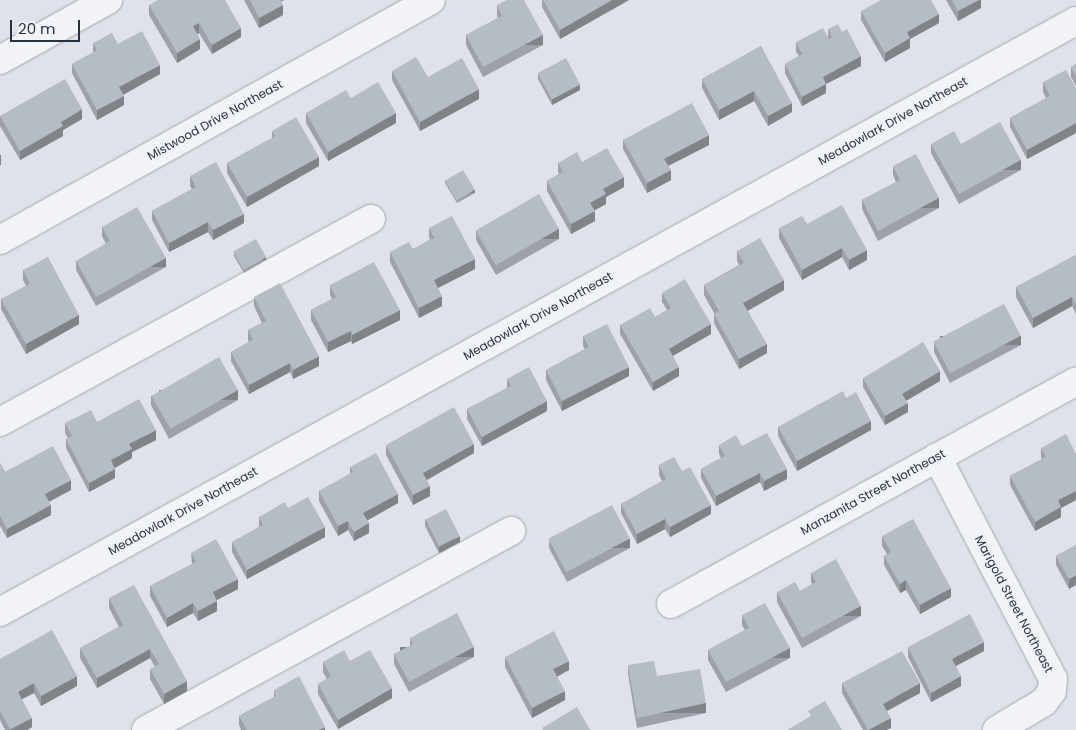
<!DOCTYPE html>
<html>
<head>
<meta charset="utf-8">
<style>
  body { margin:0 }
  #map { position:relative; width:1076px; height:730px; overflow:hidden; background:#dfe2e8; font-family:Poppins,sans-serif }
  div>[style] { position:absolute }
  .roads { filter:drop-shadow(0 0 1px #a4a9b2) drop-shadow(0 0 1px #a4a9b2) }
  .minor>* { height:28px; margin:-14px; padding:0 14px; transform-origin:14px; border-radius:14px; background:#f1f3f6 }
  .wall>* { inset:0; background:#9da2a9 }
  .shaded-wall>* { inset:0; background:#7f8489; transform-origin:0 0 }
  .building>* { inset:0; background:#b6bcc4; transform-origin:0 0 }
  span { translate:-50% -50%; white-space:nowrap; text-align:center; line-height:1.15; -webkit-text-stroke:5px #eef1f5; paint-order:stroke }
  .street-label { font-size:12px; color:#28313e }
  .scale { position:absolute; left:10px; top:20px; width:70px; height:22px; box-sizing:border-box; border:2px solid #28313e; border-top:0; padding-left:6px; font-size:15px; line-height:18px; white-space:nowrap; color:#28313e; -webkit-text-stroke:4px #eef1f5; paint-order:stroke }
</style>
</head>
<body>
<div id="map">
  <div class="roads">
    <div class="minor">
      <div style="left:0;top:60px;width:124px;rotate:-29.1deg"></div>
      <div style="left:0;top:240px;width:493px;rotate:-29.1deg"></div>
      <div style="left:0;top:422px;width:423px;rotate:-28.7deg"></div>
      <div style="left:937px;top:457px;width:250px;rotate:62.4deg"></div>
      <div style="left:1053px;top:679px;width:12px;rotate:95deg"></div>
      <div style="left:1052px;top:691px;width:14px;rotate:126deg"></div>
      <div style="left:1044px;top:702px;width:55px;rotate:149.2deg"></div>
      <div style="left:671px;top:604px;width:462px;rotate:-28.8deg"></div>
      <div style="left:0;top:612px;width:1228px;rotate:-28.78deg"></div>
      <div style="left:146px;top:730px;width:416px;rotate:-28.6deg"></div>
    </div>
  </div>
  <div class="wall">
    <div style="clip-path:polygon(244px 0,285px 0,281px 2px,283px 15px,259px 28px)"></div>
    <div style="clip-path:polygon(542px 0,629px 0,560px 39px,542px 7px)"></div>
    <div style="clip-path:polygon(946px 0,981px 0,981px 8px,958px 21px)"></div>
    <div style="clip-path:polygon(149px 5px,241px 37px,212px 54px,199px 33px,197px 34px,200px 49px,177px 63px,149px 15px)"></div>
    <div style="clip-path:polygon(497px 5px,543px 45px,483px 77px,466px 45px,466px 35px,498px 18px,497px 15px)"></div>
    <div style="clip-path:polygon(861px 11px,939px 23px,910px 39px,910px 48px,885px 62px,861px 20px)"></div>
    <div style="clip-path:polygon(828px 29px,861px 66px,826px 84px,826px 93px,802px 106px,785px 73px,785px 64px,799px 56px,796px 52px,796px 42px,828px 38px)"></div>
    <div style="clip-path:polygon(93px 43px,118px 44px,160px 74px,123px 95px,124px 105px,97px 120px,72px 73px,72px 64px,93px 53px)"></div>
    <div style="clip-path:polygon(761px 46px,792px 112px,768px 126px,754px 101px,719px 120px,702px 88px,702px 79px)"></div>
    <div style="clip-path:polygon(1076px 64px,1076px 86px,1071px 77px,1071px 67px)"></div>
    <div style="clip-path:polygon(392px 71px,428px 77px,479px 99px,420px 131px,392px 80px)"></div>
    <div style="clip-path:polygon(538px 73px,580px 90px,552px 105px,538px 79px)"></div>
    <div style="clip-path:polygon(1043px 82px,1076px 88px,1076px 133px,1027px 159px,1010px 127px,1010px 118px,1046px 98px,1043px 92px)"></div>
    <div style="clip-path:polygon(351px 98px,396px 123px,328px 161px,306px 123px,306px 113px)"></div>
    <div style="clip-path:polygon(0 116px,82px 119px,63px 130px,63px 136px,20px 160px,0 126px)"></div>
    <div style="clip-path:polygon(272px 131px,319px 166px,247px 207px,227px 173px,227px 163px,272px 138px)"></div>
    <div style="clip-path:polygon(623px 140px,709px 145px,668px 166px,671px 180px,647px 193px,623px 149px)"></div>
    <div style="clip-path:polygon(931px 144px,961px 144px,1021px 170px,959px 204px,931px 153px)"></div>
    <div style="clip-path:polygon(582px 162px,624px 187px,606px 197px,606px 204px,594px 210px,595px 221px,571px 234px,547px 191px,547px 181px,559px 174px,558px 172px,558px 163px)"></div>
    <div style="clip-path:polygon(893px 166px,939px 208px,878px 241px,862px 209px,862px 200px,896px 182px,893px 175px)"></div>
    <div style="clip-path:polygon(190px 176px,244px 223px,213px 240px,208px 232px,169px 252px,152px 220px,152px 211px,192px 189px,190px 186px)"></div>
    <div style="clip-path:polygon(445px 180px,475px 193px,457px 203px,445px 183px)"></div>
    <div style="clip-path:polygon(807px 224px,867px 260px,849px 270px,842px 257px,802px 280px,779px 238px,779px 228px)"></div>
    <div style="clip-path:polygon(102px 227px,166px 267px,96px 306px,76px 270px,76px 261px,106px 244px,102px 236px)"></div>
    <div style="clip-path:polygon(429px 228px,475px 269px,438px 288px,442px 306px,419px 318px,390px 262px,390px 252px,413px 249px,430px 240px,429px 238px)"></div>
    <div style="clip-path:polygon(476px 230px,559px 239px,496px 275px,476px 240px)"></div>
    <div style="clip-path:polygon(737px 251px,784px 290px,748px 311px,767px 353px,739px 369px,714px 323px,714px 313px,704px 295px,704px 285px,739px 265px,737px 261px)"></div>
    <div style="clip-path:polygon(234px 252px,266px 260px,244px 273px,234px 256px)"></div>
    <div style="clip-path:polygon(1076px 255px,1076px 314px,1072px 306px,1033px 328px,1016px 297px,1016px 287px)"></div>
    <div style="clip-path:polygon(23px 270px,79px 324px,26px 354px,1px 309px,1px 299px,26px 286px,23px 280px)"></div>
    <div style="clip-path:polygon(330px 285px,400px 320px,352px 344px,351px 341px,328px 352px,311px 320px,311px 310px,332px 299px,330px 295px)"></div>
    <div style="clip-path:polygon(662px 293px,711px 334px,673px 356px,679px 376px,653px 391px,620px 334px,620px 325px,655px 317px,667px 310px,662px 302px)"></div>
    <div style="clip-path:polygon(254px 297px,319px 366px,293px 379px,290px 372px,249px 394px,231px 361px,231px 352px,249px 342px,248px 340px,248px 330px,262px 323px,254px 306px)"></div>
    <div style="clip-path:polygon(583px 336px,629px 376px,562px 411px,546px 380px,546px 370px,585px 349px,583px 346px)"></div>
    <div style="clip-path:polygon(934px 342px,1021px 345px,950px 383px,934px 352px)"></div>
    <div style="clip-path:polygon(863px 378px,940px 381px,906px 401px,908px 412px,885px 425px,863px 387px)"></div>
    <div style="clip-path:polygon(507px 379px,547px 411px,482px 446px,467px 419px,467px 409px,507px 388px)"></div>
    <div style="clip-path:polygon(151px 396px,238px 400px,169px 439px,151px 405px)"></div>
    <div style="clip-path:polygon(846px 398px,871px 430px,797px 471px,778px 436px,778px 427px)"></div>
    <div style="clip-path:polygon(97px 422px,156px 440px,132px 452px,132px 458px,115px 468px,115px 478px,89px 492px,66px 448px,66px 439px,68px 438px,65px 433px,65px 423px)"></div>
    <div style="clip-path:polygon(386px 445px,474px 453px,427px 480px,430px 496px,413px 505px,386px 455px)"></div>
    <div style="clip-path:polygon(719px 445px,742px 446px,787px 479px,764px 491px,760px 482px,716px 506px,701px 478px,701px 469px,721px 458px,719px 454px)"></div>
    <div style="clip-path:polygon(1041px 448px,1076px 454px,1076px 500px,1061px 508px,1061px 517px,1035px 531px,1010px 485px,1010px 476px,1042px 459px,1041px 457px)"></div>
    <div style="clip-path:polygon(0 463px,5px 472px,71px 490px,49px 501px,51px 515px,7px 538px,0 526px)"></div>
    <div style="clip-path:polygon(659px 465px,682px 471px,711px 514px,670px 537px,665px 529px,637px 544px,621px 513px,621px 504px,662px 481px,659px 475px)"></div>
    <div style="clip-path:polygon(350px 467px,398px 503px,367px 520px,369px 533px,354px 541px,348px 530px,338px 536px,319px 501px,319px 491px,350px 474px)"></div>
    <div style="clip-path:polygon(288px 508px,325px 537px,247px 579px,232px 552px,232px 542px,259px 527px,259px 517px)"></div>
    <div style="clip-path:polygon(425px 519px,460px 542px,439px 553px,425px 526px)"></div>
    <div style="clip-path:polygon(882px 536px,951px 597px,920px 614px,906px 590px,900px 593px,884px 565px,884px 556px,887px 554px,882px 546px)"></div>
    <div style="clip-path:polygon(549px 539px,630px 548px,567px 582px,549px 548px)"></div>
    <div style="clip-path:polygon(1076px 545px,1069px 589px,1056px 565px,1056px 556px)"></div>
    <div style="clip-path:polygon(191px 553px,238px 589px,217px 600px,217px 611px,198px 621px,193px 613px,167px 627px,150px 596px,150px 586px,192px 564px)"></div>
    <div style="clip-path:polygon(811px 573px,861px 616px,802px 648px,777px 602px,777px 592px,800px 591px,812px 584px,811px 582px)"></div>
    <div style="clip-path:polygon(109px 598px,187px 691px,164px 704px,150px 679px,150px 669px,155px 667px,150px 658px,97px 688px,80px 658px,80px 648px,119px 627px,109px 608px)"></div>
    <div style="clip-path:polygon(742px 615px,790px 658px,726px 692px,708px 660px,708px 650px,745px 630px,742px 625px)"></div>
    <div style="clip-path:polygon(410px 638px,474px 657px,409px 692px,394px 664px,394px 654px,410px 646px)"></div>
    <div style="clip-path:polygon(908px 647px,984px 651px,956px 666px,961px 686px,931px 702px,908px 657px)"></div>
    <div style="clip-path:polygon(505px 657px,569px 670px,557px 676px,565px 700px,532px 718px,505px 667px)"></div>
    <div style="clip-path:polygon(0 659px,77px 686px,41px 706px,34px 693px,22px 699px,32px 727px,27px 730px,5px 730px,0 720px)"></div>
    <div style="clip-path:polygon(350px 661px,392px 698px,338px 729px,318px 694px,318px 684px,327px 679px,323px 672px,323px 662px)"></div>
    <div style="clip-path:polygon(628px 665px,657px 676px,706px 713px,637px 728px,628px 674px)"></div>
    <div style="clip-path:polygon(842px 683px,920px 693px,887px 711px,891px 728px,886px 730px,863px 730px,842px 693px)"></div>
    <div style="clip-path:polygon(274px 690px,325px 730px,241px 730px,239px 725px,239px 716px,274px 697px)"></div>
  </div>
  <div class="shaded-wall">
    <div style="clip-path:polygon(612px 0,629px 0,560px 39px,560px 30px)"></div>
    <div style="clip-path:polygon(979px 0,981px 0,981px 8px,958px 21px,958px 11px)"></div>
    <div style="clip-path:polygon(283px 5px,283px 15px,259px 28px,259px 18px)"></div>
    <div style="clip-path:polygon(939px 14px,939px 23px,910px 39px,910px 48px,885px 62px,885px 53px,907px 32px)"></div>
    <div style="clip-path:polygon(199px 23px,199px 33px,193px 36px,193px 26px)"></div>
    <div style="clip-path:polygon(241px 28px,241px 37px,212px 54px,212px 45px)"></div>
    <div style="left:543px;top:35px;width:10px;height:68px;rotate:90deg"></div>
    <div style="clip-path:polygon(200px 39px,200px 49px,177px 63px,177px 53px)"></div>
    <div style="clip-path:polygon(861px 56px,861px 66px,826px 84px,826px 93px,802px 106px,802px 97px,823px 77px)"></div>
    <div style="clip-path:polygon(160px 65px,160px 74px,119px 97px,119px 87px)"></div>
    <div style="clip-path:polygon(580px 84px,580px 90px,552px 105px,552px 98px)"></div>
    <div style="clip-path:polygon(479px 89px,479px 99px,420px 131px,420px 122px)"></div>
    <div style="clip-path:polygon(754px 91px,754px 101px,719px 120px,719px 110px)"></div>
    <div style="clip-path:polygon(124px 96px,124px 105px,97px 120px,97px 110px)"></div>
    <div style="clip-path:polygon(792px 103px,792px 112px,768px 126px,768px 116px)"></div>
    <div style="clip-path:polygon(82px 109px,82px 119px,63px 130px,63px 136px,20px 160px,20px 151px,61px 122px)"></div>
    <div style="clip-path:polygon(396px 113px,396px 123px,328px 161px,328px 152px)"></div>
    <div style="clip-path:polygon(1076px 123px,1076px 133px,1027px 159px,1027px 150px)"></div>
    <div style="clip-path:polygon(709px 135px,709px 145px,664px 168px,664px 159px)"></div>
    <div style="left:1px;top:155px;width:10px;height:1px;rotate:90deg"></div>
    <div style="clip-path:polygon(319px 157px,319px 166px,247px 207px,247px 197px)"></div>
    <div style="left:1021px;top:160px;width:10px;height:71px;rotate:90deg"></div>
    <div style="clip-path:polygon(671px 170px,671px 180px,647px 193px,647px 183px)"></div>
    <div style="clip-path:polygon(624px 177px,624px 187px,606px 197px,606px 204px,590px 213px,590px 203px,603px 189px)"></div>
    <div style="left:475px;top:190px;width:3px;height:21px;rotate:90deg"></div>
    <div style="left:939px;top:198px;width:10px;height:69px;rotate:90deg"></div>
    <div style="clip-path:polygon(595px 211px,595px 221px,571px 234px,571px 224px)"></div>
    <div style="clip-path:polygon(244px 214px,244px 223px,213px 240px,213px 230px)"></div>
    <div style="clip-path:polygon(208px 222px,208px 232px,169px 252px,169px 243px)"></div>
    <div style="left:559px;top:229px;width:10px;height:73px;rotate:90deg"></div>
    <div style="clip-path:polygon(842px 248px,842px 257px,802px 280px,802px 270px)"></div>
    <div style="clip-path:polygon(867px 250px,867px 260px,849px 270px,849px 260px)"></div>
    <div style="left:266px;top:257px;width:3px;height:26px;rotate:90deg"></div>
    <div style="left:166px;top:258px;width:9px;height:80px;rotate:90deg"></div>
    <div style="clip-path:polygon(475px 259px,475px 269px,434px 290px,434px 280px)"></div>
    <div style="clip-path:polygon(784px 280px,784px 290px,743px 313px,743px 303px)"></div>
    <div style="clip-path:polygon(442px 296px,442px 306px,419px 318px,419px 308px)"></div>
    <div style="clip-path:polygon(1072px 297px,1072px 306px,1033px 328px,1033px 318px)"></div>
    <div style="clip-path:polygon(400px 310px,400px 320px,352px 344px,352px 335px)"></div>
    <div style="clip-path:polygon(79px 315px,79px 324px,26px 354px,26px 344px)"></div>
    <div style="clip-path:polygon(711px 324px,711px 334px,669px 358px,669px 349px)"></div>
    <div style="clip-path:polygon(351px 331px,351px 341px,328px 352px,328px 342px)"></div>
    <div style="left:1021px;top:336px;width:9px;height:81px;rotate:90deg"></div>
    <div style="clip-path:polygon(767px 344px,767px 353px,739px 369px,739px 359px)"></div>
    <div style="clip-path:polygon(319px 356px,319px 366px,293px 379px,293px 370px)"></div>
    <div style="clip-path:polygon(290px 363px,290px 372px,249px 394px,249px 385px)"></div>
    <div style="clip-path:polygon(629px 367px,629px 376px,562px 411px,562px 401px)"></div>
    <div style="clip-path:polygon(679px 367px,679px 376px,653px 391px,653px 382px)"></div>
    <div style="clip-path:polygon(940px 371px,940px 381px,902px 403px,902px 394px)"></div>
    <div style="left:238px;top:390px;width:10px;height:79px;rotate:90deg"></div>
    <div style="clip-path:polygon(547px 401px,547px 411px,482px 446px,482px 437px)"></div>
    <div style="clip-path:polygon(908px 403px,908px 412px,885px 425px,885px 416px)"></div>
    <div style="clip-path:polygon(871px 421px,871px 430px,797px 471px,797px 461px)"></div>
    <div style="clip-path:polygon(156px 430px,156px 440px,132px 452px,132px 458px,111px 470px,111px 460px,129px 444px)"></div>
    <div style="clip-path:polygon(474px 444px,474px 453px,423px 482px,423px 473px)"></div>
    <div style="clip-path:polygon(115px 469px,115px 478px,89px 492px,89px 483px)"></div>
    <div style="clip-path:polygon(787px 469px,787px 479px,764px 491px,764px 481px)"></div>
    <div style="clip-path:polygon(760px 473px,760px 482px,716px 506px,716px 496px)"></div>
    <div style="clip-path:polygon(71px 480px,71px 490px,45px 504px,45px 494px)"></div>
    <div style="clip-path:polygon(430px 486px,430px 496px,413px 505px,413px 495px)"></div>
    <div style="clip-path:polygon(1076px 491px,1076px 500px,1061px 508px,1061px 517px,1035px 531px,1035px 522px,1058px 500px)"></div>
    <div style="clip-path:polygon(398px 494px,398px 503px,363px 523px,363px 513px)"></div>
    <div style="clip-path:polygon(51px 505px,51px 515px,7px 538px,7px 529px)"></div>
    <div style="clip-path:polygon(711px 505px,711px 514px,670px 537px,670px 527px)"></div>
    <div style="clip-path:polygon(665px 519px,665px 529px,637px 544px,637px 534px)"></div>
    <div style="clip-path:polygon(348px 521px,348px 530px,338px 536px,338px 526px)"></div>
    <div style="clip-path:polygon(369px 523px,369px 533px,354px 541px,354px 532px)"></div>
    <div style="clip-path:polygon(325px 527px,325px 537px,247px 579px,247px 570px)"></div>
    <div style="clip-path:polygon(460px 536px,460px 542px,439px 553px,439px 547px)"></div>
    <div style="left:630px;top:539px;width:9px;height:72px;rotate:90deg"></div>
    <div style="clip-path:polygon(1076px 575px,1076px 585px,1069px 589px,1069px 579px)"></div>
    <div style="clip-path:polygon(238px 579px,238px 589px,213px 602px,213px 592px)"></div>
    <div style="clip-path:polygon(906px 580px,906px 590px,900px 593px,900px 584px)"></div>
    <div style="clip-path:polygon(951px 588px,951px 597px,920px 614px,920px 605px)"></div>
    <div style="clip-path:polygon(217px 601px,217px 611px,198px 621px,198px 611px)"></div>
    <div style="clip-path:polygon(193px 603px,193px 613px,167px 627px,167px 618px)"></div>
    <div style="left:861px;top:606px;width:10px;height:67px;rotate:90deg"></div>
    <div style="clip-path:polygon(984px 642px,984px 651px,952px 668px,952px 659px)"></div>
    <div style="left:474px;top:647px;width:10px;height:74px;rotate:90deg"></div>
    <div style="left:790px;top:648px;width:10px;height:72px;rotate:90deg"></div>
    <div style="clip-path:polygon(150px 649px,150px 658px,97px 688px,97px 678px)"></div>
    <div style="clip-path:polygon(569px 661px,569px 670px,553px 679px,553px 669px)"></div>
    <div style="clip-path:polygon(77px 676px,77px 686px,41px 706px,41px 696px)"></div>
    <div style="clip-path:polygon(961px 676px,961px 686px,931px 702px,931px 693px)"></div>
    <div style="clip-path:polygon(187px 681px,187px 691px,164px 704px,164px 694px)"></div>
    <div style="clip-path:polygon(34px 683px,34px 693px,18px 701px,18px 692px)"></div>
    <div style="clip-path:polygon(920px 683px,920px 693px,883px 713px,883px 704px)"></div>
    <div style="clip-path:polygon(392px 688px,392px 698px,338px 729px,338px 720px)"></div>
    <div style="clip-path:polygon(565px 691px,565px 700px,532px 718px,532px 708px)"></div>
    <div style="left:706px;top:703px;width:10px;height:71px;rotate:90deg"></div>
    <div style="clip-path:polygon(32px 718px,32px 727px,27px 730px,10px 730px)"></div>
    <div style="clip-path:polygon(891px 718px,891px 728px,886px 730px,869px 730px)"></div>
    <div style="clip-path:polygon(325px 727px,325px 730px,319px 730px)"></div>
  </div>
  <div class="building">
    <div style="clip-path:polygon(158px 0,225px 0,241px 28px,212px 45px,199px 23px,193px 26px,200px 39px,177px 53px,149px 5px)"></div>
    <div style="clip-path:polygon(250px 0,280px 0,283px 5px,259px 18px)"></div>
    <div style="clip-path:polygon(507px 0,524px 0,543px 35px,483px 67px,466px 35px,502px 16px,497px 5px)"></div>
    <div style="clip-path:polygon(543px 0,612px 0,560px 30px)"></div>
    <div style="clip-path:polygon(881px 0,931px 0,939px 14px,907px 32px,910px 38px,885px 53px,861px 11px)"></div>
    <div style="clip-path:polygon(952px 0,979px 0,958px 11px)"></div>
    <div style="clip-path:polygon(838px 24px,842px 32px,847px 29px,861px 56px,823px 77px,826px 84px,802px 97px,785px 64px,802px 54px,796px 42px,823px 28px,829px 39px,832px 37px,828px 29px)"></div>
    <div style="clip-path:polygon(142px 31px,160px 65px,119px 87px,124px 96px,97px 110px,72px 64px,97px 50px,93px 43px,112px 33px,118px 44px)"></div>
    <div style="clip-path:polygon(761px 46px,792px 103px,768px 116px,754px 91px,719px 110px,702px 79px)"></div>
    <div style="clip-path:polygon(416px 57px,428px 77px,462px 58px,479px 89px,420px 122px,392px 71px)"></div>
    <div style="left:566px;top:58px;width:30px;height:32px;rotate:62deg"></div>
    <div style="clip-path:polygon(1076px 64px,1076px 76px,1071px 67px)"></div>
    <div style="clip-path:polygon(1066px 70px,1076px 88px,1076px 123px,1027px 150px,1010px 118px,1050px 96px,1043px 82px)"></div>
    <div style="clip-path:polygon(65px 79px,82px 109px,61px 122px,63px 126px,20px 151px,0 116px)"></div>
    <div style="clip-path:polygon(378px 82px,396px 113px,328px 152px,306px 113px,346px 90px,351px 98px)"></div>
    <div style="clip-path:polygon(692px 103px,709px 135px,664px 159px,671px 170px,647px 183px,623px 140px)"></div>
    <div style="clip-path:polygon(296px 117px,319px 157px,247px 197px,227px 163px,275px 136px,272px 131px)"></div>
    <div style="clip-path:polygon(1000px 122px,1021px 160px,959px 194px,931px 144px,954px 131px,961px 144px)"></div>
    <div style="clip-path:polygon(607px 148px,624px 177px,603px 189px,606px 194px,590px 203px,595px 211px,571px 224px,547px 181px,563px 172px,558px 163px,577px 152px,582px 162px)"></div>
    <div style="clip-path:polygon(916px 154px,939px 198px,878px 231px,862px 200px,900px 180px,893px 166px)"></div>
    <div style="clip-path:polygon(216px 162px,244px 214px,213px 230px,208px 222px,169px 243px,152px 211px,196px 187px,190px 176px)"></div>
    <div style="left:463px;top:170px;width:23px;height:21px;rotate:59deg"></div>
    <div style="left:539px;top:194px;width:40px;height:73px;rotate:60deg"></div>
    <div style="clip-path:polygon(842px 205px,867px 250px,849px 260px,842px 248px,802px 270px,779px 228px,802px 216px,807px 224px)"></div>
    <div style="clip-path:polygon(137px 207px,166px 258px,96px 297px,76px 261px,110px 241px,102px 227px)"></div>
    <div style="clip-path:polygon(452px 216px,475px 259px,434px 280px,442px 296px,419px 308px,390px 252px,409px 242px,413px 249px,434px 238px,429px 228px)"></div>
    <div style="clip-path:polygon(760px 238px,784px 280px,743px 303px,767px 344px,739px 359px,714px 314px,719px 311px,704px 285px,744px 263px,737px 251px)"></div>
    <div style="left:256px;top:239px;width:21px;height:26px;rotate:61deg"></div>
    <div style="clip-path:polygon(1076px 255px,1076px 304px,1072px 297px,1033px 318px,1016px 287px)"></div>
    <div style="clip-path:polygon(48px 257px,79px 315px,26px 344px,1px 299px,30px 284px,23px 270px)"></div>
    <div style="clip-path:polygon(374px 262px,400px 310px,352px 335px,351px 331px,328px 342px,311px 310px,336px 297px,330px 285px)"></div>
    <div style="clip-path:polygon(685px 279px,711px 324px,669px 349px,679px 367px,653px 382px,620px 325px,650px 308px,655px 317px,671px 308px,662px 293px)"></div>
    <div style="clip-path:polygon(280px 283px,319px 356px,293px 370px,290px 363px,249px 385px,231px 352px,253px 340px,248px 330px,266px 321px,254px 297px)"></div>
    <div style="left:1004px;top:304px;width:36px;height:80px;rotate:62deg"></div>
    <div style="clip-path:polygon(607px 324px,629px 367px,562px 401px,546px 370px,589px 347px,583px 336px)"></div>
    <div style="clip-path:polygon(923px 342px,940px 371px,902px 394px,908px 403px,885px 416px,863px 378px)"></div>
    <div style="left:219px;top:357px;width:38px;height:78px;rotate:60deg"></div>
    <div style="clip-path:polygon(529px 367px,547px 401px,482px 437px,467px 409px,511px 386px,507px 379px)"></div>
    <div style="clip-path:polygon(843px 391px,846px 398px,856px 392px,871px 421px,797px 461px,778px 427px)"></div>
    <div style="clip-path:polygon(139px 399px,156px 430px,129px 444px,132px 449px,111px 460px,115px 469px,89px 483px,66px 439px,72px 436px,65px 423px,91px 410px,97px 422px)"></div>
    <div style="clip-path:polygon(454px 407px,474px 444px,423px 473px,430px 486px,413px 495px,386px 445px)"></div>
    <div style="clip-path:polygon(767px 433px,787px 469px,764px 481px,760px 473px,716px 496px,701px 469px,725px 456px,719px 445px,736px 435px,742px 446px)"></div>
    <div style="clip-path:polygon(1066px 434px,1076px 454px,1076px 491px,1058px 500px,1061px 507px,1035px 522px,1010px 476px,1046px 457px,1041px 448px)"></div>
    <div style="clip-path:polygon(53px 446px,71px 480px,45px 494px,51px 505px,7px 529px,0 516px,0 463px,5px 472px)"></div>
    <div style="clip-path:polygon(376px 453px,398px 494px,363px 513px,369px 523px,354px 532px,348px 521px,338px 526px,319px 491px,353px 472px,350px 467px)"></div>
    <div style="clip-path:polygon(674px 457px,682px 471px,690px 467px,711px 505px,670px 527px,665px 519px,637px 534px,621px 504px,666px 479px,659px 465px)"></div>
    <div style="clip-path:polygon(308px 497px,325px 527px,247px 570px,232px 542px,263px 525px,259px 517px,285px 502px,288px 508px)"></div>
    <div style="left:612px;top:505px;width:38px;height:72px;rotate:62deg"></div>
    <div style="left:446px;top:509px;width:30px;height:23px;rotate:63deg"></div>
    <div style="clip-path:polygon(913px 519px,951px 588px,920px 605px,906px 580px,900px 584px,884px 556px,891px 552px,882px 536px)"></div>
    <div style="clip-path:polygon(216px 539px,238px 579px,213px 592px,217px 601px,198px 611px,193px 603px,167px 618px,150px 586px,196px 562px,191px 553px)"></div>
    <div style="clip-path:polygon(1076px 545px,1076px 575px,1069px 579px,1056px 556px)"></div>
    <div style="clip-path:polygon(836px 559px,861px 606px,802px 638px,777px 592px,795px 582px,800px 591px,816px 582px,811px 573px)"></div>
    <div style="clip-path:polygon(134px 585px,187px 681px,164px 694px,150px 669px,159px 664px,150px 649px,97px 678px,80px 648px,123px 625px,109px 598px)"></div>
    <div style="clip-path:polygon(765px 603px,790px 648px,726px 682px,708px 650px,749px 628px,742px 615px)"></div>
    <div style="clip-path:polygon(457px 613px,474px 647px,409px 682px,394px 654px,413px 644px,410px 638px)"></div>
    <div style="clip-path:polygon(970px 614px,984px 642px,952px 659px,961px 676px,931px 693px,908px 647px)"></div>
    <div style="clip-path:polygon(52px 630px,77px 676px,41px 696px,34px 683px,18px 692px,32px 718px,10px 729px,0 711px,0 659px)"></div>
    <div style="clip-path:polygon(554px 631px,569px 661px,553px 669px,565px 691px,532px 708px,505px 657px)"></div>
    <div style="clip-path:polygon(344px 650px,350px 661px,370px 650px,392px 688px,338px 720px,318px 684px,331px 676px,323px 662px)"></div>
    <div style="clip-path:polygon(902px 651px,920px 683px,883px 704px,891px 718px,868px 730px,842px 683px)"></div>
    <div style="clip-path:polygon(654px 661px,657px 676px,700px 669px,706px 703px,637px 718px,628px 665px)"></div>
    <div style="clip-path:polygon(299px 676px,325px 727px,319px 730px,247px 730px,239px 716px,276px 696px,274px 690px)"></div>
    <div style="clip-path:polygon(825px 701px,842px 730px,787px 730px,811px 716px,808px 711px)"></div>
    <div style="clip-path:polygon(577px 707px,590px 730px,543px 730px,542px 728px)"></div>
  </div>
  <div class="street-label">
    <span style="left:215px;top:120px;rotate:-29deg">Mistwood Drive Northeast</span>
    <span style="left:893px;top:121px;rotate:-29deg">Meadowlark Drive Northeast</span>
    <span style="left:538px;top:316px;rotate:-29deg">Meadowlark Drive Northeast</span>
    <span style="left:873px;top:492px;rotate:-29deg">Manzanita Street Northeast</span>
    <span style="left:183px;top:511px;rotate:-29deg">Meadowlark Drive Northeast</span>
    <span style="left:1014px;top:604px;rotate:62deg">Marigold Street Northeast</span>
  </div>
  <div class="scale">20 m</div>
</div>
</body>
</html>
